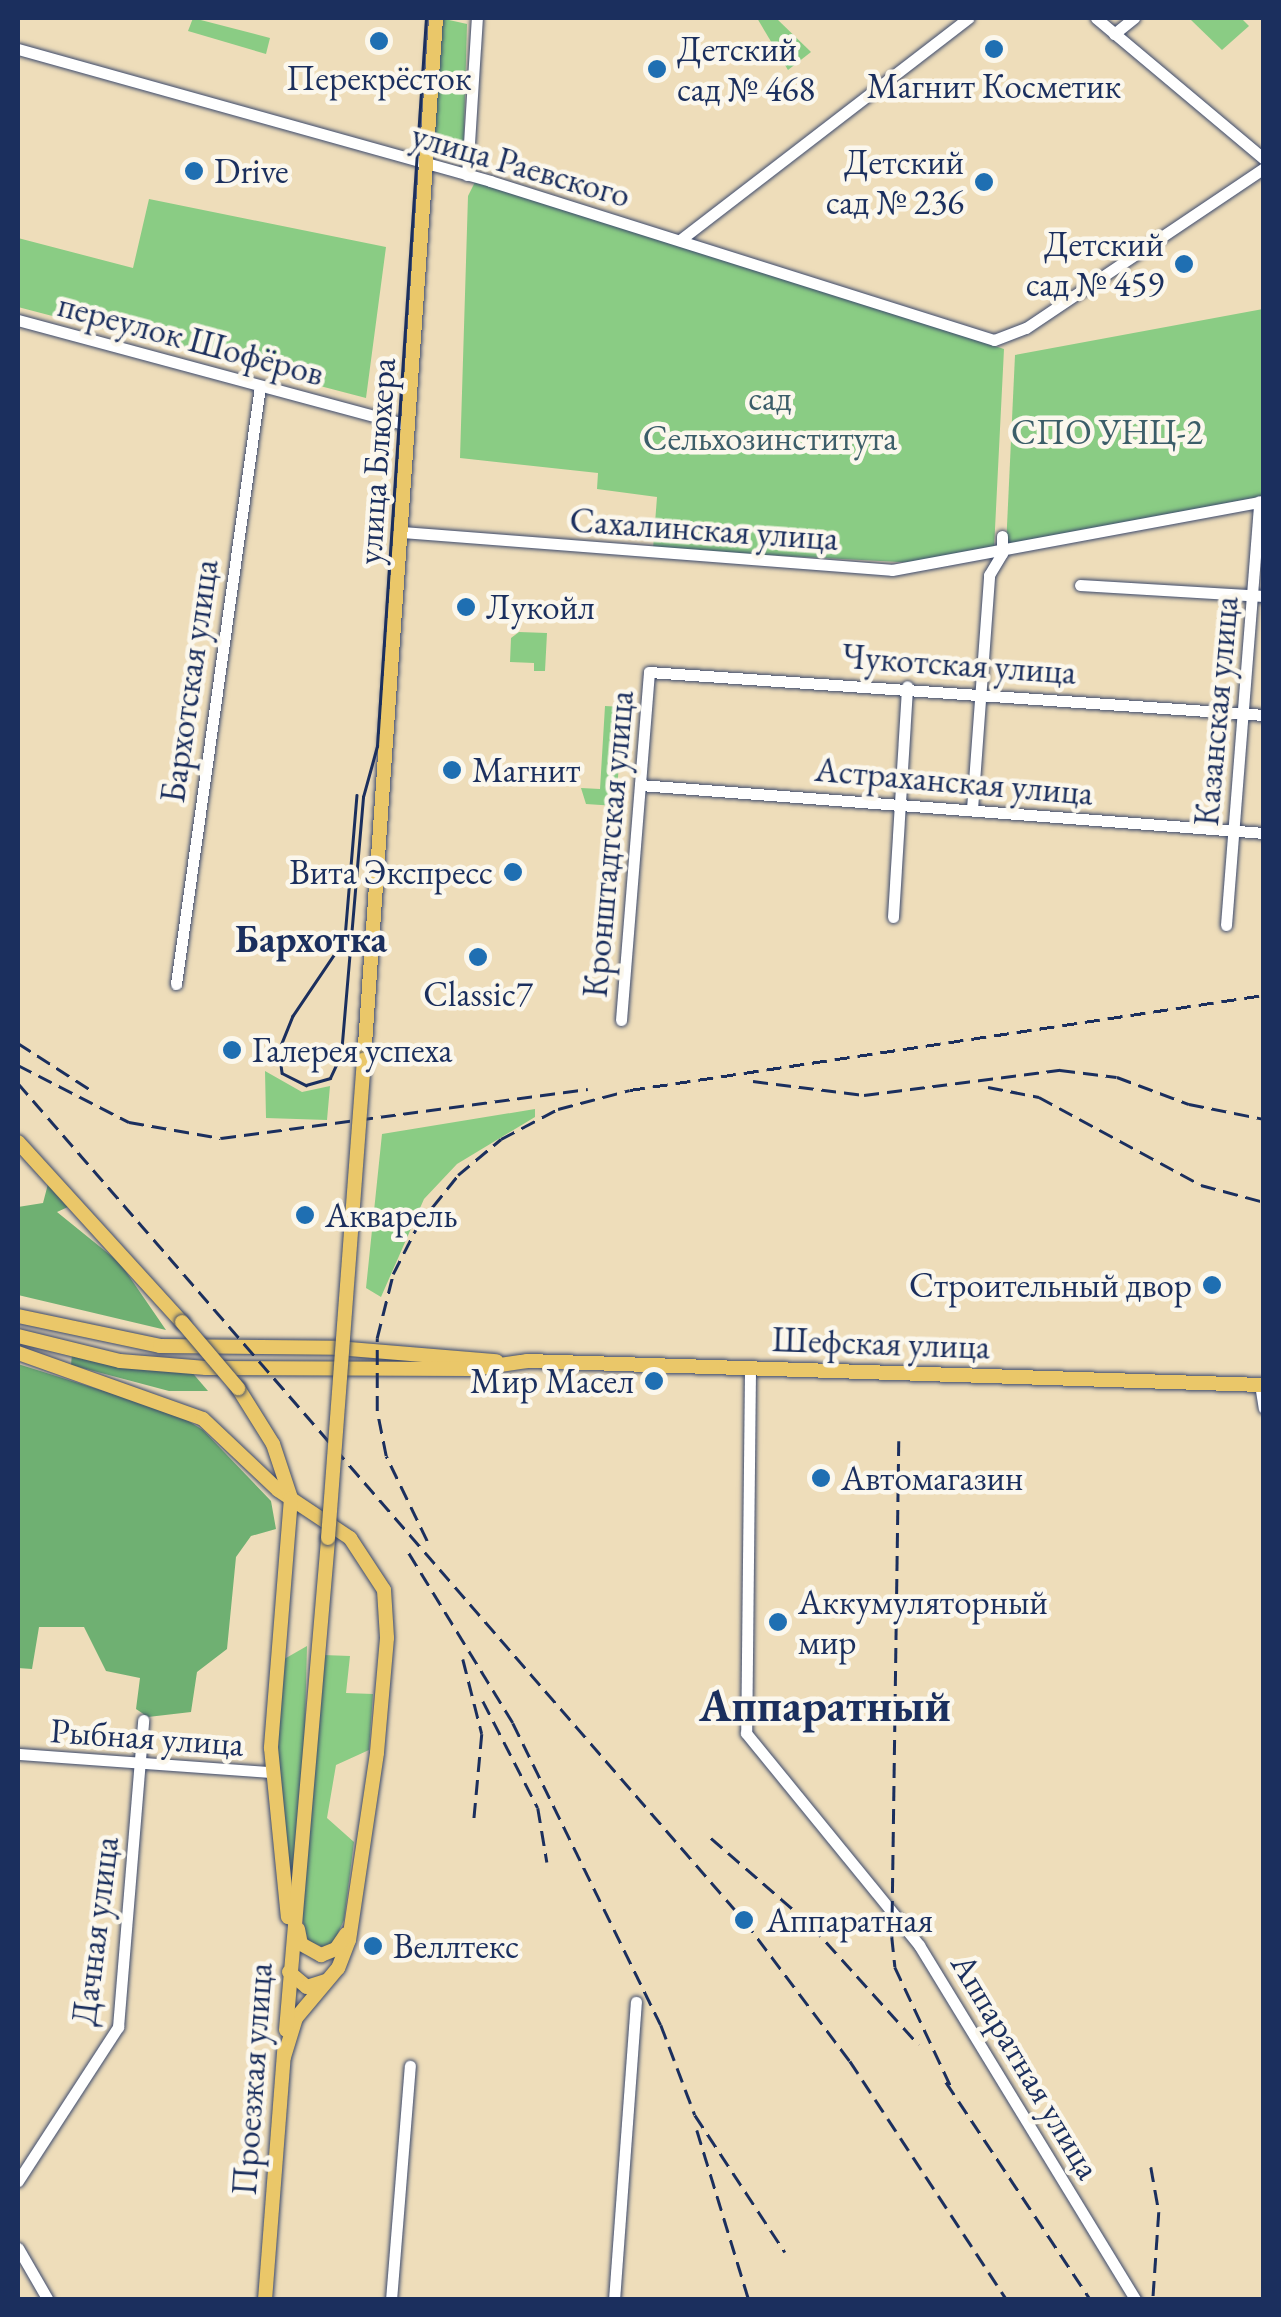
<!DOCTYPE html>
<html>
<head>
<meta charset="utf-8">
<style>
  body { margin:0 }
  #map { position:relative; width:1281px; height:2317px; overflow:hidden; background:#eeddba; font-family:"EB Garamond",serif }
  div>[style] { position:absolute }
  .green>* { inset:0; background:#8acc84 }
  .forest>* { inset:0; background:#6fb072 }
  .roads { filter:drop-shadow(0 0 2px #3b496c) drop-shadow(0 0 2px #3b496c) }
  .minor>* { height:11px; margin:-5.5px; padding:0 5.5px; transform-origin:5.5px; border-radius:5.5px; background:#fff }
  .major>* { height:14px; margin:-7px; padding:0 7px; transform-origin:7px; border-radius:7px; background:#eac769 }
  .tram>* { height:2.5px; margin:-1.25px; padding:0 1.25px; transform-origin:1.25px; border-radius:1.25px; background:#1b2f5e }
  .rail>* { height:2.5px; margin-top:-1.25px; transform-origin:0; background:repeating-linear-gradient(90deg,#1b2f5e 0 15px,transparent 0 23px) }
  .bridges { filter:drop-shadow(0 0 2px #3b496c) drop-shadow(0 0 2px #3b496c) }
  .major-bridge>* { height:14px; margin:-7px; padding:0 7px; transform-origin:7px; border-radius:7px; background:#eac769 }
  .dots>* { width:28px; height:28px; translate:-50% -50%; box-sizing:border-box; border:5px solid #fbf7ec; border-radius:50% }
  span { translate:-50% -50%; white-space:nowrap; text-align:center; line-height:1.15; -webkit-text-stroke:9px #fbf7ec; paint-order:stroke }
  .poi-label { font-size:35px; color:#1b2f5e }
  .left { translate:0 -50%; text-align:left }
  .right { translate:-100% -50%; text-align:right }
  .street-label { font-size:35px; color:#1b2f5e }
  .park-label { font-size:35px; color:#3c5e69 }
  .neighbourhood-label { font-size:38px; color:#1b2f5e; font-weight:700 }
  .district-label { font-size:45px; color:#1b2f5e; font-weight:700 }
  .frame { position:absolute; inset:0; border:20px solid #1b2f5e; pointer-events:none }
</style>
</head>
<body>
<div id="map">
  <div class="green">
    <div style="clip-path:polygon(193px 18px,270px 38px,266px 54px,188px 31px)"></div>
    <div style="clip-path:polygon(440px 18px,467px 24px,463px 164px,431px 155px)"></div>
    <div style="clip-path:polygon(757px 18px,776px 18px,811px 52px,788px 70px)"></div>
    <div style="clip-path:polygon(1241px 18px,1249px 26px,1222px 50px,1191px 20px)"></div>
    <div style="clip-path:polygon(476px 180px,1004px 349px,994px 549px,918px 563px,653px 549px,657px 497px,597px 489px,598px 473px,460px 458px,468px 196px)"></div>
    <div style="clip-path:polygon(149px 199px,386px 247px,366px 398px,18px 307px,18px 238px,133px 268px)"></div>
    <div style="clip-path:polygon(1263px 309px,1263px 496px,1006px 547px,1015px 355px)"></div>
    <div style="clip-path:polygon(519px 632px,547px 633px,545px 671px,534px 671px,534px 663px,510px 662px,511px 638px)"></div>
    <div style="clip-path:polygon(605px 706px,623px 707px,616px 806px,586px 804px,581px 788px,600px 789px)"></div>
    <div style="clip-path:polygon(265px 1071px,302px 1092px,330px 1086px,327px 1120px,266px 1118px)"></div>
    <div style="clip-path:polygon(535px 1109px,535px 1117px,457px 1164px,424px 1199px,381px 1297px,366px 1288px,382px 1134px)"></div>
    <div style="clip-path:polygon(307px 1646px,304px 1762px,292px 1878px,278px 1795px,279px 1662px)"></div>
    <div style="clip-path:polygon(323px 1655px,350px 1656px,346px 1693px,373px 1694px,369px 1750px,336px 1765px,327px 1818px,354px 1842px,344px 1920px,332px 1946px,323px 1947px,308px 1941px,302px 1917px)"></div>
  </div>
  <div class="forest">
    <div style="clip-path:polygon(48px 1184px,70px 1206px,57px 1212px,120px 1263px,166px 1330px,18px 1295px,18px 1207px,43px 1203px)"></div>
    <div style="clip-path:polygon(72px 1354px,190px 1370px,208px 1391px,169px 1391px,71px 1365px)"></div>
    <div style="clip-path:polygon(18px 1364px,177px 1414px,203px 1430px,271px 1501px,276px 1529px,251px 1536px,236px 1557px,227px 1649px,197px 1672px,191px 1712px,148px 1717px,136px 1709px,140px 1678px,106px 1671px,84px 1627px,39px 1627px,32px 1669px,18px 1668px)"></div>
  </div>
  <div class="roads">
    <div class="minor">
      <div style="left:1096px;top:18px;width:219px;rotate:40deg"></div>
      <div style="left:1114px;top:34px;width:26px;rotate:-39deg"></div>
      <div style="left:18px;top:49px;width:490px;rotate:15.6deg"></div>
      <div style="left:490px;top:181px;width:528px;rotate:17.51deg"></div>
      <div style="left:994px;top:340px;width:34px;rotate:-21deg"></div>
      <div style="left:1026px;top:328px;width:287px;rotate:-33.9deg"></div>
      <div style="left:467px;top:175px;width:157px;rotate:-86.4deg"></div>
      <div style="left:680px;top:240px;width:364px;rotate:-37.6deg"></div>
      <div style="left:18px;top:320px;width:404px;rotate:15.1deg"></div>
      <div style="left:401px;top:532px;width:492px;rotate:4.4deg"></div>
      <div style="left:892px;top:570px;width:378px;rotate:-10.5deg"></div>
      <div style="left:1080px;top:585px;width:184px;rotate:3.4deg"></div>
      <div style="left:640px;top:785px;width:626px;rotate:4.4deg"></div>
      <div style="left:972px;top:809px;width:235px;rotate:-85.8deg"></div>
      <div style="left:989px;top:575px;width:26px;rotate:-59deg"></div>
      <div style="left:1002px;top:553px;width:17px;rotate:-90deg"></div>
      <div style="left:893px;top:917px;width:231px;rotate:-86.5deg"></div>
      <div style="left:1226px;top:925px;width:425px;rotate:-85.5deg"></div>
      <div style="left:176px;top:984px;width:604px;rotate:-82deg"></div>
      <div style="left:621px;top:1020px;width:349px;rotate:-85.4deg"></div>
      <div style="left:649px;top:672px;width:617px;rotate:4deg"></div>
      <div style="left:750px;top:1370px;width:363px;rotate:90.6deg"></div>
      <div style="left:746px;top:1733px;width:274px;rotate:50.8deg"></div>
      <div style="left:919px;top:1945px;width:416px;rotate:58.6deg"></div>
      <div style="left:1260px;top:1384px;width:24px;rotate:81deg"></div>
      <div style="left:18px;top:1754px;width:255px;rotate:4.1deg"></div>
      <div style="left:18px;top:2181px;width:184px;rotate:-57deg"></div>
      <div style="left:118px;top:2027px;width:308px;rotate:-85.3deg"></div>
      <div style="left:18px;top:2248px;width:60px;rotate:60deg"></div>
      <div style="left:391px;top:2300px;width:235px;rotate:-85.4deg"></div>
      <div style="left:614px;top:2300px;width:299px;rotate:-85.8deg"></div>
    </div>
    <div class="major">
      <div style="left:364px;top:1059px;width:1043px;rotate:-86.04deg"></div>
      <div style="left:18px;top:1142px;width:244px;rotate:47.7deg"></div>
      <div style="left:18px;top:1316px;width:145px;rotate:11.9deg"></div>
      <div style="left:160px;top:1346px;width:177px;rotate:0.6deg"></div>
      <div style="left:337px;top:1348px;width:160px;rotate:4.7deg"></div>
      <div style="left:18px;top:1336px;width:105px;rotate:13.8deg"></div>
      <div style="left:120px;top:1361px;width:86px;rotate:4.7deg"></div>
      <div style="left:206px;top:1368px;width:267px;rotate:0.2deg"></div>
      <div style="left:473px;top:1369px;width:55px;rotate:-8.4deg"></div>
      <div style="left:527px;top:1361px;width:737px;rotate:1.87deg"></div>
      <div style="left:18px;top:1353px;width:196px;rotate:19.6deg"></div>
      <div style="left:203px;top:1419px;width:103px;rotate:43.4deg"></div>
      <div style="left:278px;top:1490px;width:87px;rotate:33.7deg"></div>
      <div style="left:350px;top:1538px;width:62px;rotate:56.8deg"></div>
      <div style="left:384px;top:1590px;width:48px;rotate:86.4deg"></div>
      <div style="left:387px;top:1638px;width:115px;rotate:95deg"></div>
      <div style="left:377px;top:1753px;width:189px;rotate:98.5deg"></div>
      <div style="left:349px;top:1940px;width:30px;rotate:111deg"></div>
      <div style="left:338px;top:1968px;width:65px;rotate:130deg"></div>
      <div style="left:296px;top:2018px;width:41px;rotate:107.1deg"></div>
      <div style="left:238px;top:1388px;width:66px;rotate:58deg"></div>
      <div style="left:273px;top:1444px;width:57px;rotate:71.6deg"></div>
      <div style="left:291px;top:1498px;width:251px;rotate:94.6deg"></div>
      <div style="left:271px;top:1748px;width:170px;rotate:84.3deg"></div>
      <div style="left:298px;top:1929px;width:15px;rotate:79deg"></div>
      <div style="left:301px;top:1944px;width:23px;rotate:29deg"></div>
      <div style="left:321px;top:1955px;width:16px;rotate:-22deg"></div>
      <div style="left:336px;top:1949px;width:18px;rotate:-56deg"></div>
      <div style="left:289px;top:1972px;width:23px;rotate:40deg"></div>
      <div style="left:307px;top:1987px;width:19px;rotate:-18deg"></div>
      <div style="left:286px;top:2030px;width:494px;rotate:-85.1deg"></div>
      <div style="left:265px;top:2300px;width:250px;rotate:-85.6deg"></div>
    </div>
  </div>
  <div class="tram">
    <div style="left:357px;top:795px;width:144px;rotate:94.8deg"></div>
    <div style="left:345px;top:939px;width:93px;rotate:124deg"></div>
    <div style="left:293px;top:1016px;width:38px;rotate:112deg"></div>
    <div style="left:279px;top:1051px;width:22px;rotate:82deg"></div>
    <div style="left:282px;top:1073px;width:27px;rotate:27deg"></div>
    <div style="left:306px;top:1085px;width:25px;rotate:-16deg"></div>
    <div style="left:330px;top:1078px;width:26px;rotate:-65deg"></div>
    <div style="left:341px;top:1054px;width:258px;rotate:-85.1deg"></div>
    <div style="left:363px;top:797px;width:53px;rotate:-74.6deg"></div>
    <div style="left:377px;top:746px;width:730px;rotate:-86.15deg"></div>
  </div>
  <div class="rail">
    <div style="left:18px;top:1043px;width:90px;rotate:32.8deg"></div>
    <div style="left:18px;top:1065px;width:125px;rotate:27.2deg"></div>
    <div style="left:129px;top:1122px;width:93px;rotate:9.9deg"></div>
    <div style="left:221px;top:1138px;width:370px;rotate:-7.6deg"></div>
    <div style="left:753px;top:1081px;width:112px;rotate:7.2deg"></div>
    <div style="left:864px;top:1095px;width:198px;rotate:-7.3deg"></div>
    <div style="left:1060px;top:1070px;width:57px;rotate:7deg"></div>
    <div style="left:1117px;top:1077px;width:77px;rotate:20.6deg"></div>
    <div style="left:1189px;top:1104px;width:76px;rotate:11.3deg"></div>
    <div style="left:18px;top:1083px;width:1108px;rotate:49.06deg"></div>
    <div style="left:744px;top:1920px;width:176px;rotate:53.1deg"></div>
    <div style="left:850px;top:2061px;width:286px;rotate:56.7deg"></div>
    <div style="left:988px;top:1087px;width:52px;rotate:11.1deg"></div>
    <div style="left:1039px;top:1097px;width:184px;rotate:28.5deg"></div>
    <div style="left:1201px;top:1185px;width:65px;rotate:15.1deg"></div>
    <div style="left:899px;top:1441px;width:496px;rotate:90.8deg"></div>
    <div style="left:892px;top:1937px;width:30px;rotate:84deg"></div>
    <div style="left:895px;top:1967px;width:137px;rotate:64.9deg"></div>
    <div style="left:427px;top:1541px;width:94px;rotate:-115.8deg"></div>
    <div style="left:386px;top:1456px;width:46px;rotate:-101.3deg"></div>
    <div style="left:377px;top:1411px;width:73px;rotate:-90deg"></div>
    <div style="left:377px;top:1338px;width:66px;rotate:-76deg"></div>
    <div style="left:393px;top:1274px;width:55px;rotate:-63deg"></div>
    <div style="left:418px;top:1225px;width:64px;rotate:-51.3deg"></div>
    <div style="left:458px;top:1175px;width:56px;rotate:-39.9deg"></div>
    <div style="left:501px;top:1139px;width:64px;rotate:-27.8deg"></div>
    <div style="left:558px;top:1109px;width:74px;rotate:-14.8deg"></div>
    <div style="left:630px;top:1090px;width:641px;rotate:-8.52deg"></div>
    <div style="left:409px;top:1553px;width:199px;rotate:58.5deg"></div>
    <div style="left:513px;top:1723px;width:336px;rotate:63.9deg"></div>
    <div style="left:661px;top:2025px;width:96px;rotate:69.3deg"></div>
    <div style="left:695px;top:2115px;width:164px;rotate:56.7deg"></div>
    <div style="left:463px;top:1659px;width:77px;rotate:75.8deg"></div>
    <div style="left:482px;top:1734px;width:87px;rotate:95.3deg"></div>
    <div style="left:483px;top:1701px;width:120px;rotate:62.8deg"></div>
    <div style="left:538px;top:1808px;width:55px;rotate:80.5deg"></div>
    <div style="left:711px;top:1838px;width:133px;rotate:41deg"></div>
    <div style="left:811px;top:1925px;width:161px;rotate:48deg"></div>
    <div style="left:946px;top:2082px;width:262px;rotate:56.4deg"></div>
    <div style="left:697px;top:2130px;width:178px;rotate:73deg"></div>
    <div style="left:1151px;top:2167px;width:46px;rotate:79.9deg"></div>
    <div style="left:1159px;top:2212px;width:88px;rotate:93.9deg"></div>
  </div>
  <div class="bridges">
    <div class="major-bridge">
      <div style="left:182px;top:1322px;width:87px;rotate:49.7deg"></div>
      <div style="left:328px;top:1538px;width:480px;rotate:-85.7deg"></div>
    </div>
  </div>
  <div class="dots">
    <div style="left:379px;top:41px;background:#1f6fb2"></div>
    <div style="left:994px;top:49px;background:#1f6fb2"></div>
    <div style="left:657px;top:69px;background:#1f6fb2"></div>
    <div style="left:194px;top:171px;background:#1f6fb2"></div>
    <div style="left:984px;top:182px;background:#1f6fb2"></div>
    <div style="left:1184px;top:264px;background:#1f6fb2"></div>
    <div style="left:466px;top:607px;background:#1f6fb2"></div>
    <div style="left:452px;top:770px;background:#1f6fb2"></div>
    <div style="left:513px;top:872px;background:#1f6fb2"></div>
    <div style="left:478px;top:957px;background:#1f6fb2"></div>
    <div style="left:232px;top:1050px;background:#1f6fb2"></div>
    <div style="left:305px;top:1215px;background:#1f6fb2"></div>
    <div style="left:1212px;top:1285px;background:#1f6fb2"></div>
    <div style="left:654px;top:1381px;background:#1f6fb2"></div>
    <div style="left:821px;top:1478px;background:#1f6fb2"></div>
    <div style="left:778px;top:1622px;background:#1f6fb2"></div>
    <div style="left:744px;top:1920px;background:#1f6fb2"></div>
    <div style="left:373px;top:1946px;background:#1f6fb2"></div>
  </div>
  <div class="poi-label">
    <span class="left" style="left:677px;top:69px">Детский<br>сад № 468</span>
    <span style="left:379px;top:78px">Перекрёсток</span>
    <span style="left:994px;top:86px">Магнит Косметик</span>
    <span class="right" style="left:964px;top:182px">Детский<br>сад № 236</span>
    <span class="left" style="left:214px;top:171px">Drive</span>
    <span class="right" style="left:1164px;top:264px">Детский<br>сад № 459</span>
    <span class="left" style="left:486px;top:607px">Лукойл</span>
    <span class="left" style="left:472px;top:770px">Магнит</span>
    <span class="right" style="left:493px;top:872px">Вита Экспресс</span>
    <span style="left:478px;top:994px">Classic7</span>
    <span class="left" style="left:252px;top:1050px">Галерея успеха</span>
    <span class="left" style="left:325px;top:1215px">Акварель</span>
    <span class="right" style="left:1192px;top:1285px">Строительный двор</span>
    <span class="right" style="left:634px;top:1381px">Мир Масел</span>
    <span class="left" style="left:841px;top:1478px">Автомагазин</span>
    <span class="left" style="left:798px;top:1622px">Аккумуляторный<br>мир</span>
    <span class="left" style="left:766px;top:1920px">Аппаратная</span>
    <span class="left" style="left:393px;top:1946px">Веллтекс</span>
  </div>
  <div class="street-label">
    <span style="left:521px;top:165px;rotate:16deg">улица Раевского</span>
    <span style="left:191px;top:339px;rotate:15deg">переулок Шофёров</span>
    <span style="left:376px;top:461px;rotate:-86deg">улица Блюхера</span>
    <span style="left:704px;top:529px;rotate:4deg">Сахалинская улица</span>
    <span style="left:959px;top:664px;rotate:4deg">Чукотская улица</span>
    <span style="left:189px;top:681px;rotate:-82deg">Бархотская улица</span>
    <span style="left:1216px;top:711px;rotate:-85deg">Казанская улица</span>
    <span style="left:954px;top:781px;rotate:5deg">Астраханская улица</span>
    <span style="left:608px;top:844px;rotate:-85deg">Кронштадтская улица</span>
    <span style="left:881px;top:1343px;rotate:2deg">Шефская улица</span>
    <span style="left:147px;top:1737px;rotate:4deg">Рыбная улица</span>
    <span style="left:95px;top:1931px;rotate:-83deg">Дачная улица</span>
    <span style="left:1026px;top:2066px;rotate:59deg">Аппаратная улица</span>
    <span style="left:252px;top:2079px;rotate:-86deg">Проезжая улица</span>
  </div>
  <div class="park-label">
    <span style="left:770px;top:418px">сад<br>Сельхозинститута</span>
    <span style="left:1107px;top:432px">СПО УНЦ-2</span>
  </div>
  <div class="neighbourhood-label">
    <span style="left:311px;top:939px">Бархотка</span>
  </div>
  <div class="district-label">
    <span style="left:825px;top:1706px">Аппаратный</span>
  </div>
  <div class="frame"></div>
</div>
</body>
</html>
